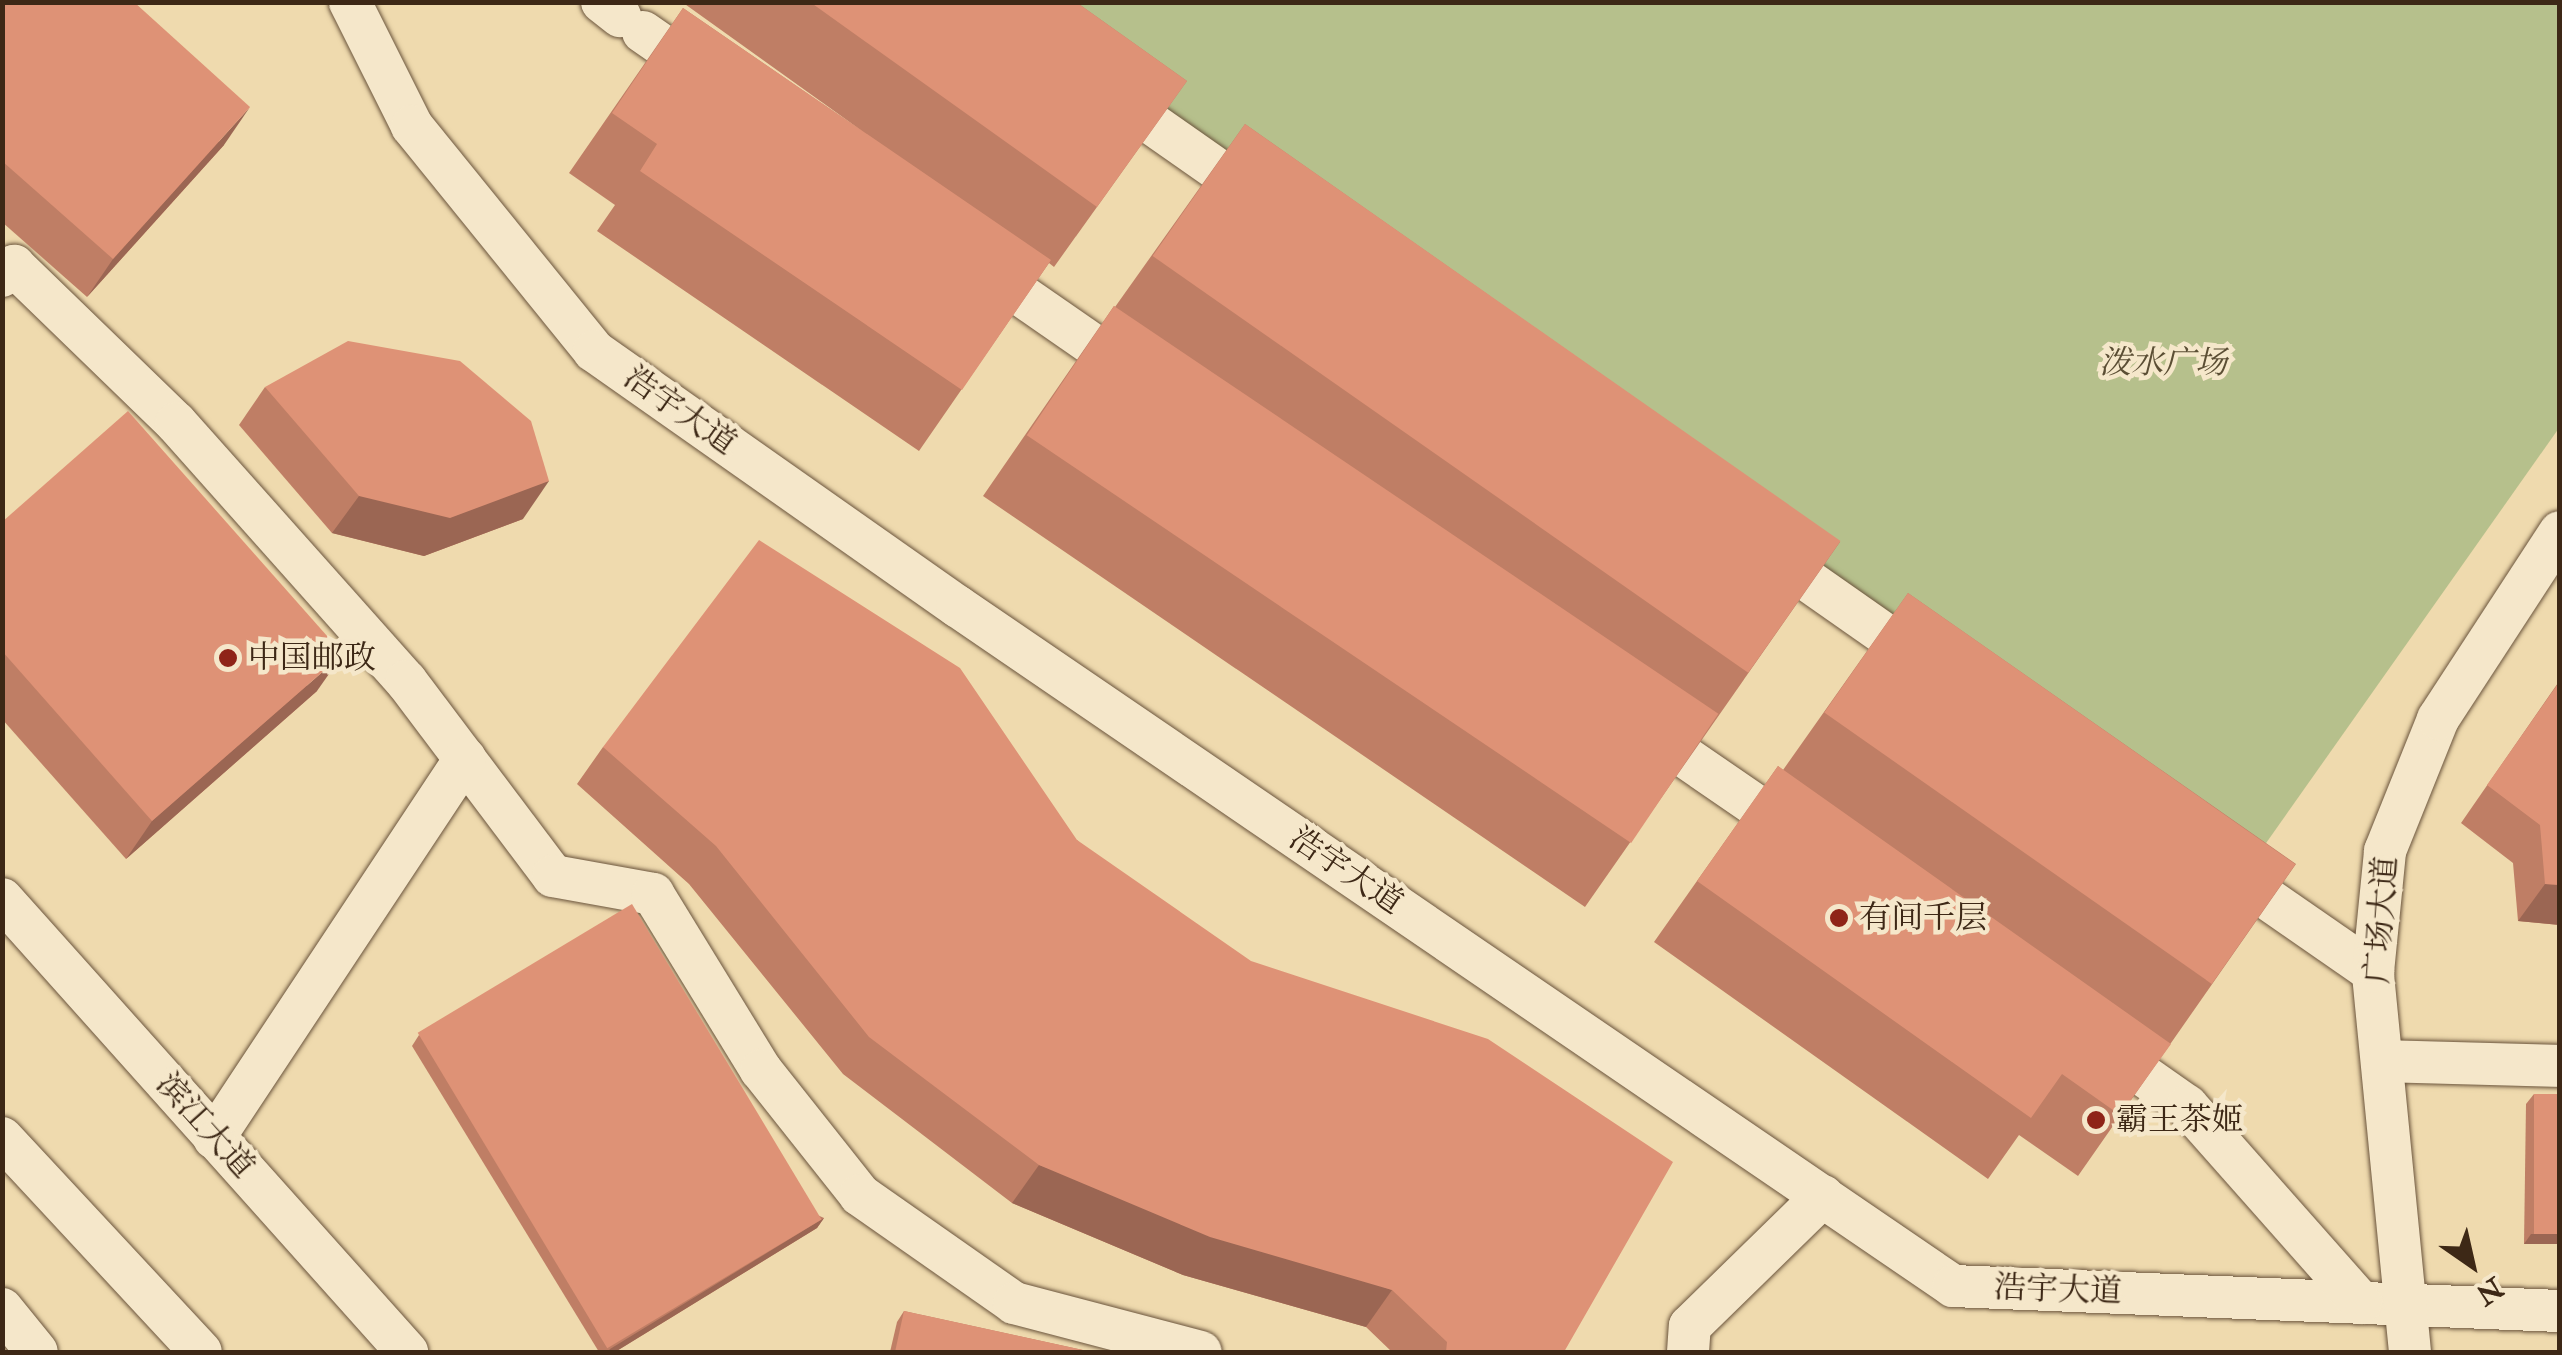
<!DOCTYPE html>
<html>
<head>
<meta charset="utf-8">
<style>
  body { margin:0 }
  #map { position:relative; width:2562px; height:1355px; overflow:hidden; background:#efdaae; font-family:"IM FELL Double Pica","Noto Serif SC",serif }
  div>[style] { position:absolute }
  .green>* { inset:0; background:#b6c08c }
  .roads { filter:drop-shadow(0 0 2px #6a543c) drop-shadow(0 0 2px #6a543c) }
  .minor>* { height:42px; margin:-21px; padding:0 21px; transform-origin:21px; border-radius:21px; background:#f5e7ca }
  .wall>* { inset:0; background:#bf7e65 }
  .shaded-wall>* { inset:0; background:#9b6653 }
  .building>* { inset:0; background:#de9276; transform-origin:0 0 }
  .dots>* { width:28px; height:28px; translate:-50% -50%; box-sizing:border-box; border:5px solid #f5e7ca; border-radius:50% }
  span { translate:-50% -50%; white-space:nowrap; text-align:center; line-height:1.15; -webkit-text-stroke:9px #f5e7ca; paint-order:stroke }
  .park-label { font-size:32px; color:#5b4e34; font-style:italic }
  .street-label { font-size:32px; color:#3d2816 }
  .poi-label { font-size:32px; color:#3d2816 }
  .left { translate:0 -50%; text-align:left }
  .frame { position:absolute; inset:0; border:5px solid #3d2816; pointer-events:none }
  .north { position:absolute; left:2422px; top:1215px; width:100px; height:100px; -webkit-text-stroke:8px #f5e7ca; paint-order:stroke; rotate:146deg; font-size:28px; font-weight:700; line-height:40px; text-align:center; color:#3d2816 }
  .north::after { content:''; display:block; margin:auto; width:35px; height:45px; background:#3d2816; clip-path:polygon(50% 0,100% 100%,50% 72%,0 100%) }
</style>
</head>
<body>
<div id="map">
  <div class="green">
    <div style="clip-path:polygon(1010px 3px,2559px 3px,2559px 428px,2252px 863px)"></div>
  </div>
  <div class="roads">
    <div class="minor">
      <div style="left:350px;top:2px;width:139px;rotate:63.4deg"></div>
      <div style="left:412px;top:126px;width:289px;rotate:51deg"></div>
      <div style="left:594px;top:351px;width:444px;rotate:35.1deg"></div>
      <div style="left:957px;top:606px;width:1206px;rotate:34.32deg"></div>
      <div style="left:1953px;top:1286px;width:608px;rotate:2.36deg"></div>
      <div style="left:602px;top:2px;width:23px;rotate:38deg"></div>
      <div style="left:643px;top:32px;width:79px;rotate:34.7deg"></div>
      <div style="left:1111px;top:95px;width:183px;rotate:35deg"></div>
      <div style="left:979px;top:266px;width:190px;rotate:34.7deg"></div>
      <div style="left:2px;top:276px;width:16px;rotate:-40deg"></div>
      <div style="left:14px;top:266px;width:226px;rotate:44.1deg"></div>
      <div style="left:176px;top:423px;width:346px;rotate:48.3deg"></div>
      <div style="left:406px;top:681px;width:244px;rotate:53deg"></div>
      <div style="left:553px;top:876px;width:102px;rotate:10.2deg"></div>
      <div style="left:653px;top:894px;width:206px;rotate:58.5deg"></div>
      <div style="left:761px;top:1070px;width:159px;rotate:51.6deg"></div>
      <div style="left:860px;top:1195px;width:188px;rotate:35deg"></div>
      <div style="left:1014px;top:1303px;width:193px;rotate:14.7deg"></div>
      <div style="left:1763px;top:549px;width:199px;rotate:35deg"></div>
      <div style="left:1640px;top:726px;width:194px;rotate:34.5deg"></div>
      <div style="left:2223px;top:868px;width:183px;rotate:34.7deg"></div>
      <div style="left:2px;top:899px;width:608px;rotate:48.2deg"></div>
      <div style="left:2100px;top:1045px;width:106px;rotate:35deg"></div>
      <div style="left:2187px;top:1106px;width:263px;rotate:48.5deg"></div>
      <div style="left:2383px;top:1061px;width:177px;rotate:1.6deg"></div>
      <div style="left:2px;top:1138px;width:292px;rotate:47.1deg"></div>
      <div style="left:214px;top:1138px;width:455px;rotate:-56.5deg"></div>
      <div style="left:2px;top:1309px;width:55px;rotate:50.9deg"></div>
      <div style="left:1688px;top:1352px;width:26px;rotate:-86deg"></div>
      <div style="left:1690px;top:1326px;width:186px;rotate:-44.3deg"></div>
      <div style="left:2410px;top:1352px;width:382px;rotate:-95.6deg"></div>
      <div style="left:2373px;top:972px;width:122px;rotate:-84.3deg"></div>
      <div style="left:2385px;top:851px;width:142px;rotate:-68.1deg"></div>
      <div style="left:2438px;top:719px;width:223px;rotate:-56.9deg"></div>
    </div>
  </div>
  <div class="wall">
    <div style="clip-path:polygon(2px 2px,224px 145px,87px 297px,2px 222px)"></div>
    <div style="clip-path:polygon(682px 2px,1076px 2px,1187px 81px,1054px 267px,1049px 263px,919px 451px,597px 231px,615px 205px,569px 173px,683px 8px,862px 131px)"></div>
    <div style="clip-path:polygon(1245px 124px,1840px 542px,1585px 907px,983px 496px,1114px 306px,1115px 307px)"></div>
    <div style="clip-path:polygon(265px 387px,523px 519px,424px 556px,332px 533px,239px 425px)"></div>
    <div style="clip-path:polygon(2px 522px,317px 691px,126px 859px,2px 719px)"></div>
    <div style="clip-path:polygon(1908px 593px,2296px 864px,2078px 1176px,2019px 1135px,1988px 1179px,1654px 942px,1778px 766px,1783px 770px)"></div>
    <div style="clip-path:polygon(2560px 680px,2560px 925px,2518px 921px,2513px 863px,2461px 823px)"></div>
    <div style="clip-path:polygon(603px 747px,1077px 840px,1564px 1352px,1392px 1352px,1366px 1327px,1183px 1275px,1012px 1203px,843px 1074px,689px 884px,577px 784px)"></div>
    <div style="clip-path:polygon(419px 1035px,824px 1218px,817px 1228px,615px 1352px,599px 1352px,412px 1046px)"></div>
    <div style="clip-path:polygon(2534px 1094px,2560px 1244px,2524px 1244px,2526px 1104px)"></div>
    <div style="clip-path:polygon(904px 1311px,1092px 1352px,890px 1352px,897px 1322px)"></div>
  </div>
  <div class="shaded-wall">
    <div style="clip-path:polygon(250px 107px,224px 145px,87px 297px,113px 259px)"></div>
    <div style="clip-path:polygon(549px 481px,523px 519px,424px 556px,332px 533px,359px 496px)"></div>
    <div style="clip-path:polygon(343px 654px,317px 691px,126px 859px,152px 821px)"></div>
    <div style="clip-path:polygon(2545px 884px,2560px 885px,2560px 925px,2518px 921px)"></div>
    <div style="clip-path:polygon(1039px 1165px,1392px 1290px,1366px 1327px,1183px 1275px,1012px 1203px)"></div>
    <div style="clip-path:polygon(824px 1218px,817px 1228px,615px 1352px,608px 1352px,610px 1349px)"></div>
    <div style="clip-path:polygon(2531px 1234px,2560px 1234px,2560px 1244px,2524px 1244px)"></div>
  </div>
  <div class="building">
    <div style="clip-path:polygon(2px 2px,134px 2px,250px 107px,113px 259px,2px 161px)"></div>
    <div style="clip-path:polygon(810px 2px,1076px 2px,1187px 81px,1097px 207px)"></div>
    <div style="clip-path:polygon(683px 8px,1051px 260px,962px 390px,640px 171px,657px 144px,612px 113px)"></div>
    <div style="left:1245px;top:124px;width:727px;height:161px;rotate:35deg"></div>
    <div style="left:1114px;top:306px;width:729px;height:156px;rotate:34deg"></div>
    <div style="clip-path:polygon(348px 341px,460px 361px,531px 421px,549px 481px,450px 518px,359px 496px,265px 387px)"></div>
    <div style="clip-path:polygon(128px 411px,343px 654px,152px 821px,2px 651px,2px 522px)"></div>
    <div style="clip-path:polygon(759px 540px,960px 668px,1077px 840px,1251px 961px,1488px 1039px,1673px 1162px,1564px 1352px,1446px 1352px,1447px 1342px,1392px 1290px,1210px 1237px,1039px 1165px,869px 1037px,716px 846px,603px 747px)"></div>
    <div style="left:1908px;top:593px;width:473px;height:146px;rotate:35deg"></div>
    <div style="clip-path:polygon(2560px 681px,2560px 885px,2545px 884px,2540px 825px,2487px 785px)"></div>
    <div style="clip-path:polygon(1778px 766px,2171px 1044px,2120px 1115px,2062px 1074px,2031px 1118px,1697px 881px)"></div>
    <div style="left:632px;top:904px;width:368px;height:250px;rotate:59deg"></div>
    <div style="left:2534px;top:1094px;width:26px;height:140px"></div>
    <div style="clip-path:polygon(904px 1311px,1092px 1352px,895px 1352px)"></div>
  </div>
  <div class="dots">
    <div style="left:228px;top:658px;background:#8f2418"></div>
    <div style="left:1839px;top:918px;background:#8f2418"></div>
    <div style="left:2096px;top:1120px;background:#8f2418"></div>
  </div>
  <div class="park-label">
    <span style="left:2163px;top:363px">泼水广场</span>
  </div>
  <div class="street-label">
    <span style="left:680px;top:411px;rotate:35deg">浩宇大道</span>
    <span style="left:1346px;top:871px;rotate:34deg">浩宇大道</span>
    <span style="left:2382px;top:920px;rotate:-86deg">广场大道</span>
    <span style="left:205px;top:1126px;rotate:48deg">滨江大道</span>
    <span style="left:2058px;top:1290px;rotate:2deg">浩宇大道</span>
  </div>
  <div class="poi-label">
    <span class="left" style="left:248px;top:658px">中国邮政</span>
    <span class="left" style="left:1859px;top:918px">有间千层</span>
    <span class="left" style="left:2116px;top:1120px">霸王茶姬</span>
  </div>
  <div class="frame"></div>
  <div class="north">N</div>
</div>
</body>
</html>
